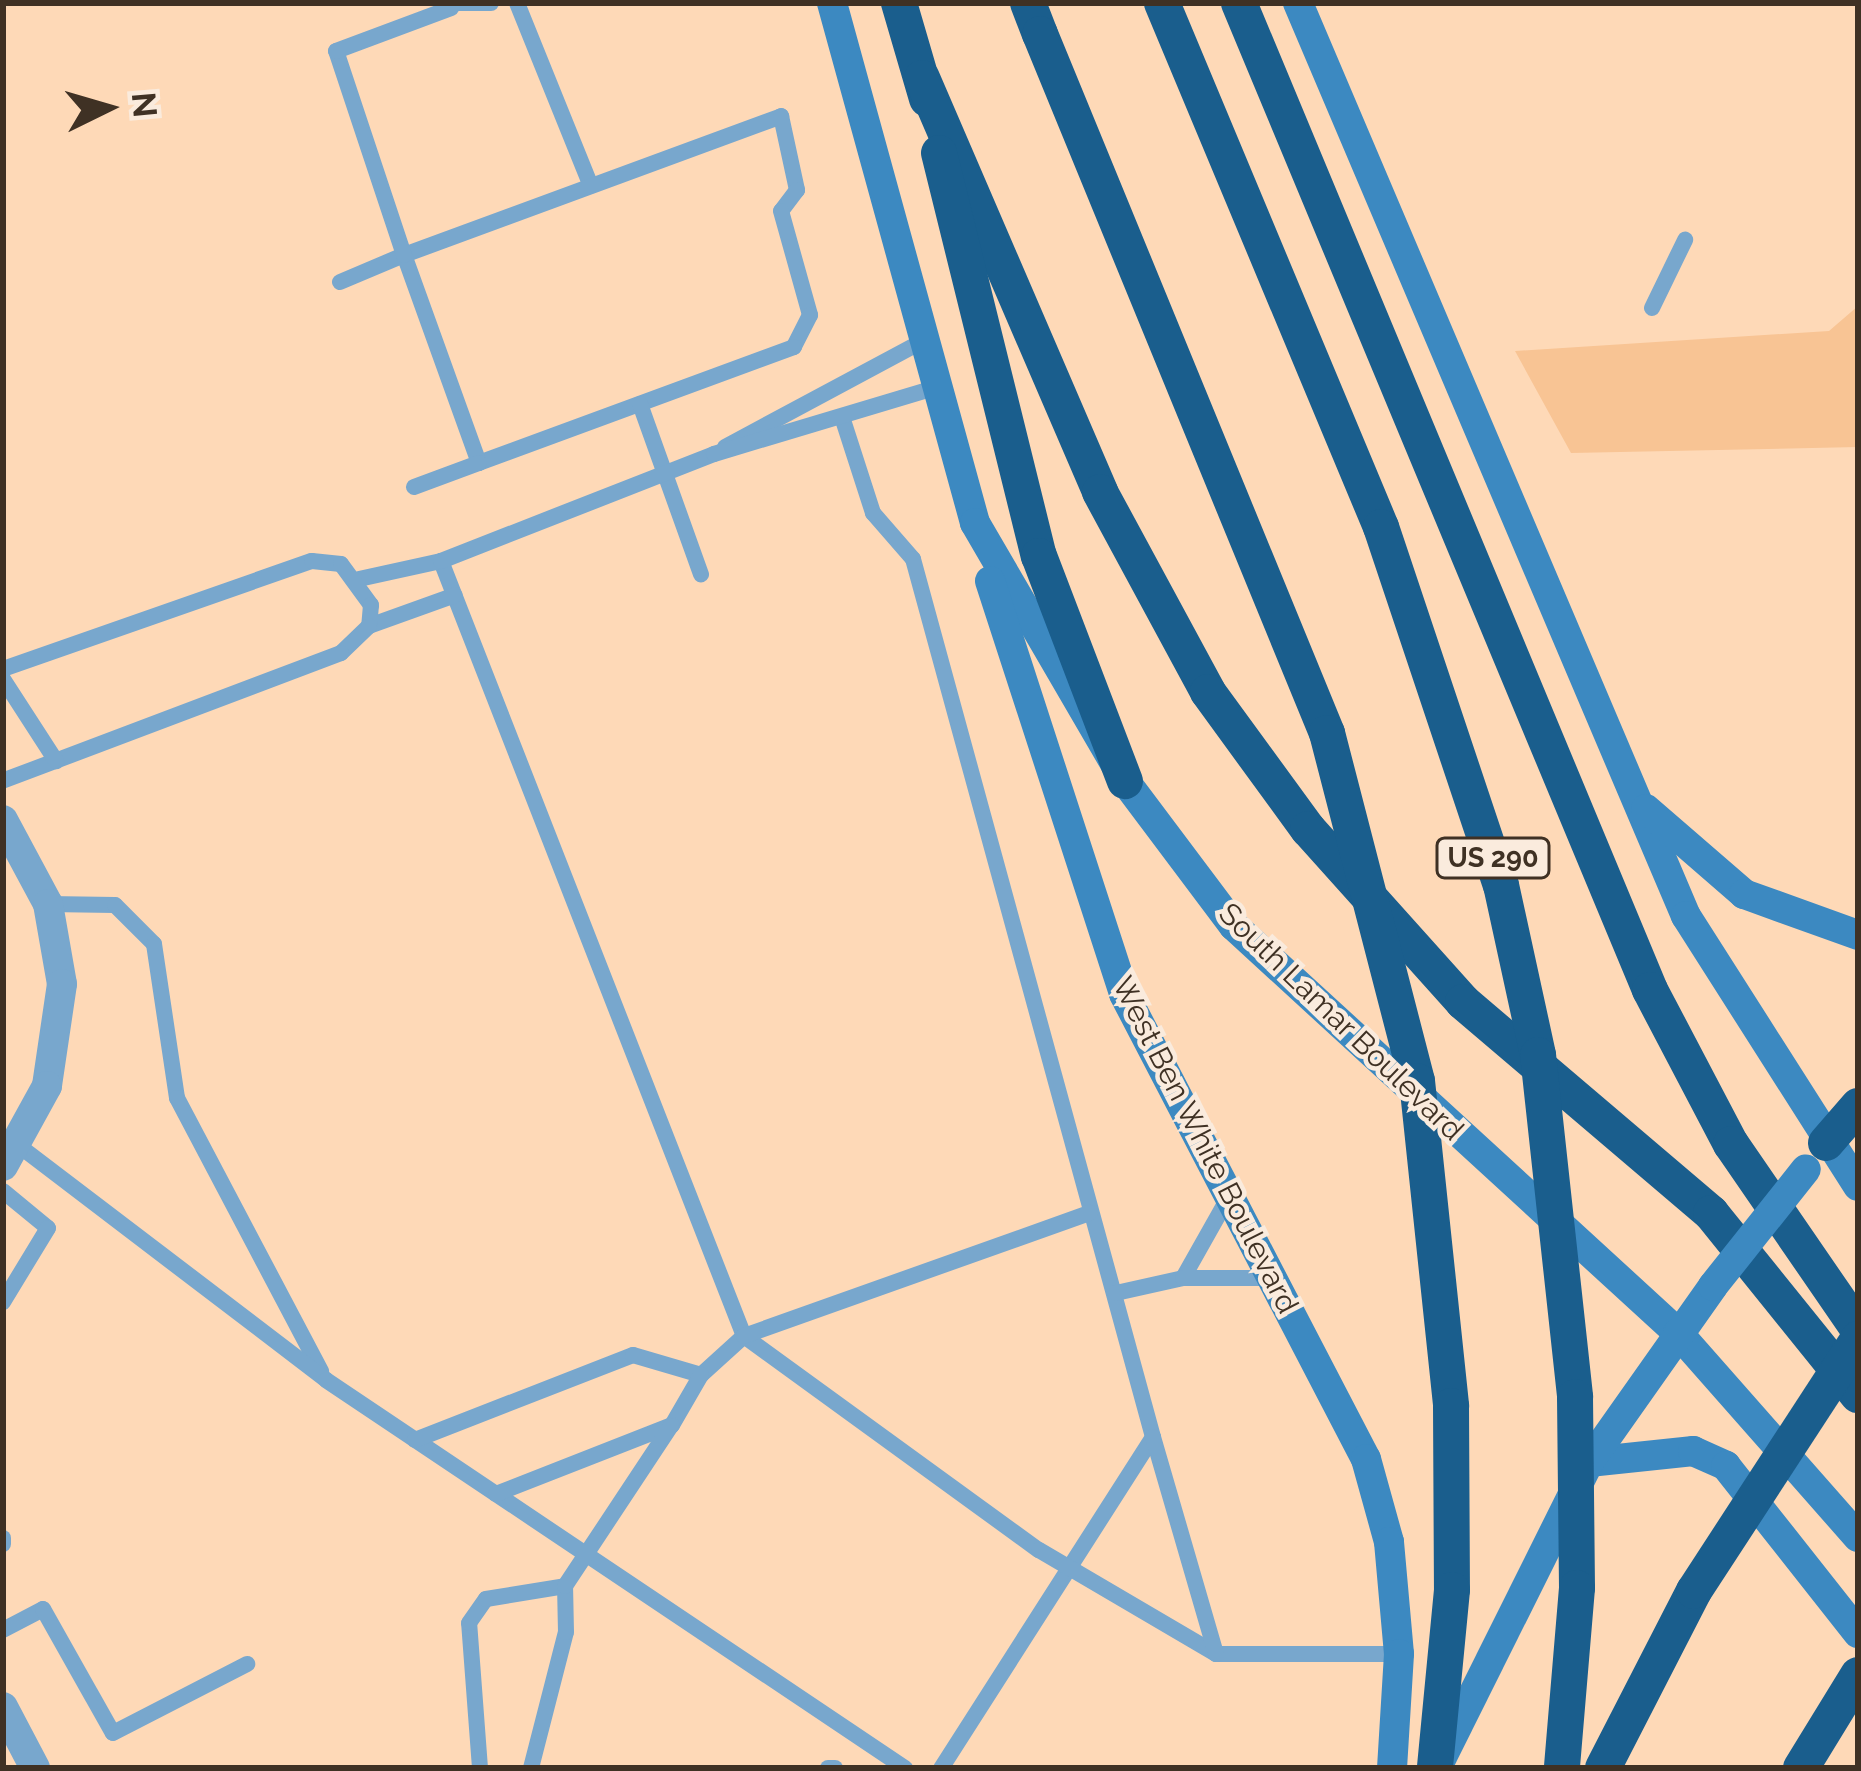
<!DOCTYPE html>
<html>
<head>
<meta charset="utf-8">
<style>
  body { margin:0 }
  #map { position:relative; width:1861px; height:1771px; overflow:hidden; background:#fed9b7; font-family:Raleway,sans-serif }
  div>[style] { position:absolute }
  .green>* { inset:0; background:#f8c494 }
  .service>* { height:16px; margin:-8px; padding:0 8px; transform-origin:8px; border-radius:8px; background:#78a7cd }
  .tertiary>* { height:30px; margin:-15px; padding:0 15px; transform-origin:15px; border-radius:15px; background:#78a7cd }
  .secondary>* { height:30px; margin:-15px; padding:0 15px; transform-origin:15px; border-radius:15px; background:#3c89c1 }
  .motorway>* { height:36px; margin:-18px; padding:0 18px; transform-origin:18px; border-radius:18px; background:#1a5e8d }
  .secondary-bridge>* { height:30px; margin:-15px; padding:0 15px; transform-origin:15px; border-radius:15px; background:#3c89c1 }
  .motorway-bridge>* { height:36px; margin:-18px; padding:0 18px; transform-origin:18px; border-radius:18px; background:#1a5e8d }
  span { translate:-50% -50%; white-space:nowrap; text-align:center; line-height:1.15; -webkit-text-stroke:9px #faebdd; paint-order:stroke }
  .shield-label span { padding:3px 9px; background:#faebdd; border:3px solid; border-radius:9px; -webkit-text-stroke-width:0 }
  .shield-label { font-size:27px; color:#3f3124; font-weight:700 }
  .street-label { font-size:30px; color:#3f3124 }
  .frame { position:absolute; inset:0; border:6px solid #3f3124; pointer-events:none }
  .north { position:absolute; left:48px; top:48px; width:120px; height:120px; -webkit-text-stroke:9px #faebdd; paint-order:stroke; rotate:85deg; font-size:33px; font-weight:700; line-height:48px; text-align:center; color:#3f3124 }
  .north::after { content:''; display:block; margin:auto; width:42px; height:54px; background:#3f3124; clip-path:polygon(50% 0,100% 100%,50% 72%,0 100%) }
</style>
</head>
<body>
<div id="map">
  <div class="green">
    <div style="clip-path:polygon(1858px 306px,1858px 447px,1571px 453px,1515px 351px,1829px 331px)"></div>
  </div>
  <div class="service">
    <div style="left:447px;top:3px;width:44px"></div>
    <div style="left:517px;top:3px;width:197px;rotate:68deg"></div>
    <div style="left:340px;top:282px;width:69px;rotate:-22.9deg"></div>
    <div style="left:404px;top:255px;width:402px;rotate:-20.2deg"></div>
    <div style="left:781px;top:116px;width:76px;rotate:77.8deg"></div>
    <div style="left:797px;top:190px;width:26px;rotate:127deg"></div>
    <div style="left:781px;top:211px;width:108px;rotate:74.4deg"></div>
    <div style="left:810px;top:315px;width:36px;rotate:117deg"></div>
    <div style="left:794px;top:347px;width:336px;rotate:159.8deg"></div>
    <div style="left:479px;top:463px;width:221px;rotate:-109.8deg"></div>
    <div style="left:404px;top:255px;width:215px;rotate:-108.4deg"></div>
    <div style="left:336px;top:51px;width:123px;rotate:-20.5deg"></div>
    <div style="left:1652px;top:308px;width:76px;rotate:-64.1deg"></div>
    <div style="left:640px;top:404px;width:181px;rotate:70.3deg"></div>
    <div style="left:843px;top:420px;width:98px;rotate:72.1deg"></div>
    <div style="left:873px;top:513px;width:61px;rotate:49deg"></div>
    <div style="left:913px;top:559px;width:910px;rotate:74.71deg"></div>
    <div style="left:1153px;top:1437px;width:393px;rotate:122.6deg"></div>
    <div style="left:725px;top:447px;width:225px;rotate:-28.2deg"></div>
    <div style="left:414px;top:487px;width:69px;rotate:-20.3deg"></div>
    <div style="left:441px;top:561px;width:832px;rotate:68.65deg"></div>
    <div style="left:744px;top:1336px;width:364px;rotate:36deg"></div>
    <div style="left:1039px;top:1550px;width:205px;rotate:30.4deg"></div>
    <div style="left:1216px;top:1654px;width:183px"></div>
    <div style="left:359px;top:579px;width:84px;rotate:-12.4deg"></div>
    <div style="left:441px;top:561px;width:293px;rotate:-21.4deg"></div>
    <div style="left:714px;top:454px;width:233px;rotate:-16.7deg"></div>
    <div style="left:369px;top:626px;width:91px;rotate:-19.8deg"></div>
    <div style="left:3px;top:669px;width:327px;rotate:-19.3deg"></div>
    <div style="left:312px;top:561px;width:29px;rotate:6deg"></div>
    <div style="left:341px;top:564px;width:51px;rotate:53.8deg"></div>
    <div style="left:371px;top:605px;width:21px;rotate:95deg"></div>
    <div style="left:369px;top:626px;width:39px;rotate:136deg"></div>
    <div style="left:341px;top:653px;width:361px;rotate:159.3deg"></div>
    <div style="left:3px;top:679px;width:98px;rotate:57.1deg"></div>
    <div style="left:48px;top:904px;width:67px;rotate:0.9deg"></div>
    <div style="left:115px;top:905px;width:55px;rotate:45deg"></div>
    <div style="left:154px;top:944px;width:156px;rotate:81.5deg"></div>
    <div style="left:177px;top:1098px;width:309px;rotate:62.2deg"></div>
    <div style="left:18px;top:1145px;width:387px;rotate:37.3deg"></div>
    <div style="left:326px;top:1380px;width:697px;rotate:33.83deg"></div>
    <div style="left:3px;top:1191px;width:58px;rotate:39.4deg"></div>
    <div style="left:48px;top:1228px;width:87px;rotate:121.3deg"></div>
    <div style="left:1183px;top:1278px;width:90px;rotate:-60.6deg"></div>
    <div style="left:1116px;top:1293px;width:69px;rotate:-12.6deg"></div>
    <div style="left:1183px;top:1278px;width:86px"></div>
    <div style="left:701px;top:1375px;width:58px;rotate:-42.2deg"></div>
    <div style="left:744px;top:1336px;width:367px;rotate:-19.6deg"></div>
    <div style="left:1153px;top:1437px;width:226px;rotate:73.8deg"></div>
    <div style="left:415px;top:1440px;width:234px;rotate:-21.3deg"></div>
    <div style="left:633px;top:1355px;width:71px;rotate:16.4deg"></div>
    <div style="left:701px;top:1375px;width:58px;rotate:120.1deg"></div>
    <div style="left:672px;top:1425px;width:189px;rotate:158.6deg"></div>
    <div style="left:3px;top:1538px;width:6px;rotate:90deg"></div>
    <div style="left:3px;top:1630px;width:45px;rotate:-27.7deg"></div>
    <div style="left:43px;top:1609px;width:142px;rotate:60.6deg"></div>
    <div style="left:113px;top:1733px;width:151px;rotate:-27.2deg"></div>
    <div style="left:480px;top:1768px;width:145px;rotate:-94.3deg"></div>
    <div style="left:469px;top:1623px;width:29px;rotate:-55deg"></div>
    <div style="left:486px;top:1599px;width:80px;rotate:-9.3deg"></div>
    <div style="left:531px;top:1768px;width:140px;rotate:-75.6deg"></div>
    <div style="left:566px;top:1632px;width:46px;rotate:-91.2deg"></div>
    <div style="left:565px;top:1586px;width:192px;rotate:-56.5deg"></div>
    <div style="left:828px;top:1768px;width:7px"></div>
  </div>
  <div class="tertiary">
    <div style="left:3px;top:820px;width:95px;rotate:61.8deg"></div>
    <div style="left:48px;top:904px;width:81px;rotate:80.1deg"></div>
    <div style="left:62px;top:984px;width:103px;rotate:98.4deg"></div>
    <div style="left:47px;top:1086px;width:91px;rotate:118.8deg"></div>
    <div style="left:3px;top:1707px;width:69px;rotate:62.3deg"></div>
  </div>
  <div class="secondary">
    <div style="left:832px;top:3px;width:539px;rotate:74.62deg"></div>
    <div style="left:975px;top:523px;width:298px;rotate:59.8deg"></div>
    <div style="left:1125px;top:781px;width:181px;rotate:53.1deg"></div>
    <div style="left:1234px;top:926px;width:602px;rotate:42.51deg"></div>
    <div style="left:1678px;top:1333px;width:272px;rotate:48.6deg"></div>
    <div style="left:1298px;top:3px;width:992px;rotate:66.98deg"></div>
    <div style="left:1686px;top:916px;width:320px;rotate:57.5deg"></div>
    <div style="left:990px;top:581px;width:434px;rotate:72deg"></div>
    <div style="left:1124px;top:994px;width:524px;rotate:62.51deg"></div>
    <div style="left:1366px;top:1459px;width:86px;rotate:74.5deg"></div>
    <div style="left:1389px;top:1542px;width:112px;rotate:84.9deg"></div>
    <div style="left:1399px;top:1654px;width:114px;rotate:93.5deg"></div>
    <div style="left:1646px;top:809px;width:130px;rotate:40.9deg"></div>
    <div style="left:1744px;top:894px;width:121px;rotate:19.8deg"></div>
    <div style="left:1589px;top:1462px;width:105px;rotate:-6deg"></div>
    <div style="left:1693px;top:1451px;width:36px;rotate:24deg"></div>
    <div style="left:1726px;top:1466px;width:213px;rotate:51.7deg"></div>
    <div style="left:1439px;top:1763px;width:336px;rotate:-63.5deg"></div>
    <div style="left:1589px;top:1462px;width:215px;rotate:-54.8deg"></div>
  </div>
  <div class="motorway">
    <div style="left:899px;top:3px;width:100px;rotate:73.7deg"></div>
    <div style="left:1028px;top:3px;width:33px;rotate:69deg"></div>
    <div style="left:1239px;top:3px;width:1069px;rotate:67.39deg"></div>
    <div style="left:1650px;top:990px;width:174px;rotate:62.3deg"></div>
    <div style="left:1731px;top:1144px;width:224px;rotate:55.5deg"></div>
    <div style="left:922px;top:78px;width:451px;rotate:66.7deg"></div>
    <div style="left:1100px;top:492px;width:227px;rotate:61.6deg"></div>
    <div style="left:1208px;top:692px;width:170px;rotate:53.9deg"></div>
    <div style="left:1308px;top:829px;width:232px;rotate:48.1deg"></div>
    <div style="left:1463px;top:1002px;width:326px;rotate:40.4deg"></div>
    <div style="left:1711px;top:1213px;width:234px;rotate:51.1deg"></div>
    <div style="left:939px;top:153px;width:415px;rotate:76.1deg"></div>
    <div style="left:1039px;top:556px;width:241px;rotate:69.1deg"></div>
    <div style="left:1826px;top:1143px;width:49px;rotate:-49.1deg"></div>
    <div style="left:1801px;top:1768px;width:109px;rotate:-58.5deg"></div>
  </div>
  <div class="secondary-bridge">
    <div style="left:1713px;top:1286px;width:149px;rotate:-51.5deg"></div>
  </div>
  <div class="motorway-bridge">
    <div style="left:1162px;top:3px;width:568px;rotate:67.32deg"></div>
    <div style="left:1381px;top:527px;width:378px;rotate:71.5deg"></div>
    <div style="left:1501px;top:885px;width:174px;rotate:77.7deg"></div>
    <div style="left:1538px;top:1055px;width:344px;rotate:83.8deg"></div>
    <div style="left:1575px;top:1397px;width:191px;rotate:89.4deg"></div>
    <div style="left:1577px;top:1588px;width:181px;rotate:94.8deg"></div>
    <div style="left:1040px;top:34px;width:756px;rotate:67.68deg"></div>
    <div style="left:1327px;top:733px;width:359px;rotate:75.5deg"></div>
    <div style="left:1417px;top:1081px;width:327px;rotate:84deg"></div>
    <div style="left:1451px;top:1406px;width:184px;rotate:89.7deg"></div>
    <div style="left:1452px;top:1590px;width:179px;rotate:95.5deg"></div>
    <div style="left:1603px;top:1768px;width:199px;rotate:-62.8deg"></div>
    <div style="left:1694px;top:1591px;width:301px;rotate:-56.9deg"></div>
  </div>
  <div class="shield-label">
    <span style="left:1493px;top:858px">US 290</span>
  </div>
  <div class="street-label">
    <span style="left:1341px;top:1022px;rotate:44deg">South Lamar Boulevard</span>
    <span style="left:1205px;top:1145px;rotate:63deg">West Ben White Boulevard</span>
  </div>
  <div class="frame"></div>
  <div class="north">N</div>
</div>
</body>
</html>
